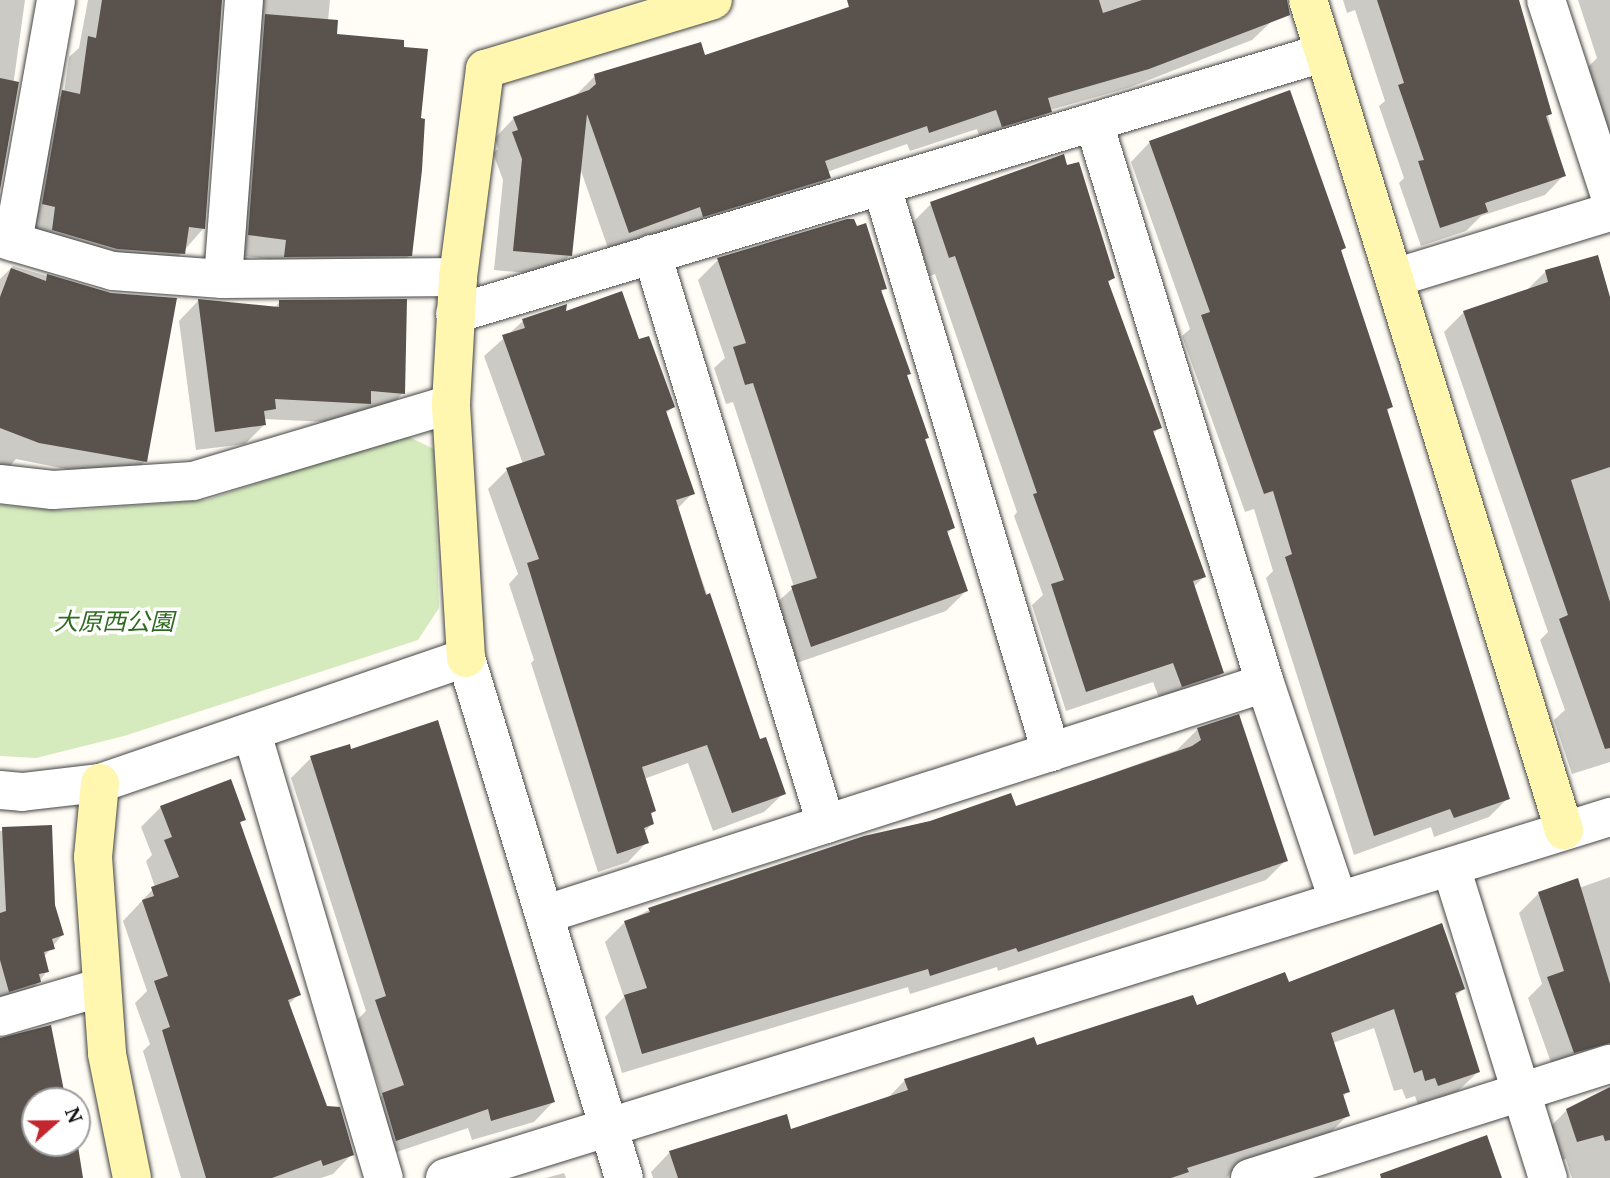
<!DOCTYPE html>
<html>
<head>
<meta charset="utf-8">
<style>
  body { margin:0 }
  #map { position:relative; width:1610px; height:1178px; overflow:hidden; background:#fffdf5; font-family:"Noto Serif","Noto Sans JP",serif }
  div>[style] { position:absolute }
  .green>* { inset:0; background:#d5ebbd }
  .shadow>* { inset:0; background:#0003 }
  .building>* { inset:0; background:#5a524d }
  .roads { filter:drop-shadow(0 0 2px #444) drop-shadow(0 0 2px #444) }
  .street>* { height:38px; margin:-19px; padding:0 19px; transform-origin:19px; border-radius:19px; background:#fff }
  .secondary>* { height:38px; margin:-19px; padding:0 19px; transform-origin:19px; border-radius:19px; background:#fff6b0 }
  span { translate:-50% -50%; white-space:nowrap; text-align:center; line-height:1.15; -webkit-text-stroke:7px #fff; paint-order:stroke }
  .park-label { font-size:24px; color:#2f6b1f; font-style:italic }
  .north { position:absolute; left:21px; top:1087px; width:70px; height:70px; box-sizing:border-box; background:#fff; border:2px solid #a0a0a0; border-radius:50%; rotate:69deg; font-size:19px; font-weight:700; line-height:28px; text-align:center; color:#111 }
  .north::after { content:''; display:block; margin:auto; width:24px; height:32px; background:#c4262e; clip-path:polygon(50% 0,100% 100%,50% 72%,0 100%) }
</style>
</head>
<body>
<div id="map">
  <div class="green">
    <div style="clip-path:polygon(405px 435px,434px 449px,439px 608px,418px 640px,124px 736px,36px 758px,0 756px,0 505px,64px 511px,206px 500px)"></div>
  </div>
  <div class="shadow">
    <div style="clip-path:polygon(0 0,25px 0,0 180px)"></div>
    <div style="clip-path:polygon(88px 0,220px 0,203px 229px,164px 273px,20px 245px,43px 111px,64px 93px,69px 57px,79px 48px)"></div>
    <div style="clip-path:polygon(231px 0,330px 0,328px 21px,410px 255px,391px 274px,266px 275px,267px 259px,230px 254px)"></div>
    <div style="clip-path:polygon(868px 0,1265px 0,1272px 21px,1252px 40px,1128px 88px,1050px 110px,1030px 131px,982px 145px,977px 129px,910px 151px,907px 144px,827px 172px,829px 178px,809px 197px,683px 235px,680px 226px,609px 251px,580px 168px,570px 255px,550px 275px,494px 270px,503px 180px,493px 153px,498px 149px,495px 138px,514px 118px,575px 96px,595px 76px,704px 57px)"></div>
    <div style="clip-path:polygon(1343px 0,1517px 0,1564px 175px,1545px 195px,1481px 216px,1466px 231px,1421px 246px,1399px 183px,1404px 178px,1379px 106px,1385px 101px,1355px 10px,1347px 13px)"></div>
    <div style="clip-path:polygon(1578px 0,1610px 0,1610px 159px,1582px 73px,1597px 58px)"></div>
    <div style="clip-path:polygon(1150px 142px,1344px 248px,1340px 252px,1391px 407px,1386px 412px,1508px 798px,1489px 817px,1434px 837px,1431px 827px,1354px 855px,1266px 578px,1273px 571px,1254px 509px,1245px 512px,1182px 336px,1190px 329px,1131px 162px)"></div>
    <div style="clip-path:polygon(1063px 156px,1113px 278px,1107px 284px,1160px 427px,1152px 435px,1204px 577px,1193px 587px,1222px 673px,1202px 693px,1162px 705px,1153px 682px,1066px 711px,1032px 605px,1043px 595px,1014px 516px,1017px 512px,935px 274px,930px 276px,912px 223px,931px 204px)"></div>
    <div style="clip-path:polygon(718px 260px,885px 288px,880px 293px,909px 373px,906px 377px,927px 438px,924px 441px,953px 527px,947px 534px,966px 591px,946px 611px,791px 665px,772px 607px,794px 587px,733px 402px,726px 404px,714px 368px,725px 358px,698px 280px)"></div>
    <div style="clip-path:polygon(13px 266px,107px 294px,145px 461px,126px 481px,16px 459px,0 477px,0 279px)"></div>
    <div style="clip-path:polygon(1546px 271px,1610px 302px,1610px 762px,1572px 774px,1554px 720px,1565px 710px,1540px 640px,1548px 632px,1444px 332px,1464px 312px,1526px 291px)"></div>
    <div style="clip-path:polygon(198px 301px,274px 308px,280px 302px,403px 393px,383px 413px,349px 423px,264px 419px,265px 424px,245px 444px,196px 450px,179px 321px)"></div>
    <div style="clip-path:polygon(564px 314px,638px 341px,673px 407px,665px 414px,693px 493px,677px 509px,759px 741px,784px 793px,764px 812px,713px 831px,688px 763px,644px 779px,654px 811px,650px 815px,652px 824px,644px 832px,647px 842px,628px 862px,598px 872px,531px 663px,534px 660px,509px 584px,518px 574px,488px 489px,507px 470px,523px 464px,484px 356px,523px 321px)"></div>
    <div style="clip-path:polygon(1198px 729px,1286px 860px,1266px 880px,998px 971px,997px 967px,910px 994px,908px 987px,622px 1073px,605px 1017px,624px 997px,605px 942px,625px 922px,649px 910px,1015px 808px,1177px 750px)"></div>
    <div style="clip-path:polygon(350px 751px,553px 1102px,534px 1122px,472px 1140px,468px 1128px,376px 1159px,363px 1114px,382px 1095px,356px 1021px,366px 1011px,291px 778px,311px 758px)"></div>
    <div style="clip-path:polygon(161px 807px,244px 819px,239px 824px,299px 994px,288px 1005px,325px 1108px,352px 1154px,333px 1174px,321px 1178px,181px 1178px,143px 1051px,150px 1044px,135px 1003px,147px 991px,123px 921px,155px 887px,146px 861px,152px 855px,141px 827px)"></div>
    <div style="clip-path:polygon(51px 827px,53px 905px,62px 935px,43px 958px,47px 971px,39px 982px,19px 1002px,0 1008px,0 831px)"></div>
    <div style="clip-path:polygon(1610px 877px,1610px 1076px,1554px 1071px,1528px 998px,1542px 984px,1519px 913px,1539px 893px,1579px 888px)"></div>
    <div style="clip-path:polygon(1288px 984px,1463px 989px,1455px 997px,1478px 1072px,1458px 1091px,1418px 1105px,1415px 1096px,1406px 1099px,1402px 1089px,1394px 1091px,1374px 1028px,1333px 1043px,1348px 1091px,1342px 1098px,1348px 1115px,1328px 1135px,1237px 1164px,1227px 1178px,653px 1178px,651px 1172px,670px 1152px,790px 1131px,887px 1099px,905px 1080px)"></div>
    <div style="clip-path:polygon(1610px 1087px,1610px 1178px,1572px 1178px,1566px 1159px,1558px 1161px,1547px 1130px,1567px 1110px)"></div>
    <div style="clip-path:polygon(564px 1173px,566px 1178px,546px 1178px)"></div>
  </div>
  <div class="building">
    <div style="clip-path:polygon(102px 0,222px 0,205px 229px,189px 227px,185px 254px,117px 249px,52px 230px,55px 207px,42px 204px,62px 90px,80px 94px,88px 36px,96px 38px)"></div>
    <div style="clip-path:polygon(847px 0,1099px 0,1103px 13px,1142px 0,1287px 0,1290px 15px,1149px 69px,1048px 98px,1052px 112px,1002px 127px,996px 110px,929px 133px,927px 126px,825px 161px,831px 178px,703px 217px,700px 207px,629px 233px,587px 114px,572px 256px,513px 251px,522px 159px,512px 132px,518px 130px,513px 117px,589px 90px,596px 84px,594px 74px,701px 42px,705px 55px,849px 7px)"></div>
    <div style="clip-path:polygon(1377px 0,1519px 0,1552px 114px,1546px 116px,1566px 176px,1485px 203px,1488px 212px,1440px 228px,1418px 161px,1424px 160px,1398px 85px,1404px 83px)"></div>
    <div style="clip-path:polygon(265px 14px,338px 20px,337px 34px,404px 40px,404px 47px,428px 49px,421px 118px,425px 119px,422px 170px,412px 256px,284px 257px,286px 240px,248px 235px)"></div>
    <div style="clip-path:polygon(0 78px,19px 82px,0 190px)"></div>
    <div style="clip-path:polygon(1290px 90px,1346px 248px,1341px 250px,1393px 407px,1387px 409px,1510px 799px,1454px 818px,1450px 809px,1374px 836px,1285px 557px,1292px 554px,1273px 491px,1264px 494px,1201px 315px,1210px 312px,1149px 141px)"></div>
    <div style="clip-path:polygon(1064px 154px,1067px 165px,1079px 162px,1115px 278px,1108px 281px,1162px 428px,1153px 431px,1206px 577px,1193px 581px,1224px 673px,1182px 687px,1173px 663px,1086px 692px,1051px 584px,1064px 580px,1033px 494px,1037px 493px,955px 256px,949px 258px,930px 202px)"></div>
    <div style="clip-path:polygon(847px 219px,854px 219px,857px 226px,866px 223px,887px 289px,881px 290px,911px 374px,907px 375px,929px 438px,925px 439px,955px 528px,947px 531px,968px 591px,811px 647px,791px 586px,817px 578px,753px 383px,745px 385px,733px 347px,746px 343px,717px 258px)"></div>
    <div style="clip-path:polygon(1598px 255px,1610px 297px,1610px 467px,1571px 480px,1610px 602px,1610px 748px,1605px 749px,1559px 619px,1568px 615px,1463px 311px,1548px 282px,1545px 270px)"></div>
    <div style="clip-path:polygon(11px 268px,46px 281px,47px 274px,111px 293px,177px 298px,147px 462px,39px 443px,0 428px,0 297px)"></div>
    <div style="clip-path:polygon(622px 291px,639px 339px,649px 336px,675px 407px,666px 411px,695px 494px,676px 500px,706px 595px,710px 593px,760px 739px,766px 737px,786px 794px,732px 813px,707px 745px,642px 767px,656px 811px,651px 813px,654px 824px,644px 828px,649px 843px,617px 854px,527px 563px,539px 559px,506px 468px,545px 455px,502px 335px,525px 328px,522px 319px,567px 304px,566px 311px)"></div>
    <div style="clip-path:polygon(198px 299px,279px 307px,279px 300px,407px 299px,405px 394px,371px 391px,371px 404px,275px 399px,276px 409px,264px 411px,266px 425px,215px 432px)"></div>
    <div style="clip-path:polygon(1239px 714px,1288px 861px,1018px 952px,1016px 948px,930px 976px,928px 969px,642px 1054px,624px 995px,647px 988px,624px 921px,650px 912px,648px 908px,864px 836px,930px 821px,1011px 793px,1016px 806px,1102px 777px,1192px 746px,1201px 740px,1197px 728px)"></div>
    <div style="clip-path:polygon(438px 720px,555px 1102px,491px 1121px,488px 1109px,396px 1141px,382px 1093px,404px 1085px,375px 1000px,386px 996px,310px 756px,350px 744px,351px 749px)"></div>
    <div style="clip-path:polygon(231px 779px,246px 820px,240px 822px,301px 995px,288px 1000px,327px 1106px,340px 1107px,354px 1155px,323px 1166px,321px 1160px,272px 1178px,206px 1178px,162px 1030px,170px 1027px,154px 981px,168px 976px,142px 900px,154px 896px,151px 887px,179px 877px,164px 840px,172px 837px,160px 806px)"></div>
    <div style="clip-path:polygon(52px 825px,55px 905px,64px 935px,52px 939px,55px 949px,44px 952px,49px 972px,39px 974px,41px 982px,9px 992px,0 960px,0 913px,6px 911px,2px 827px)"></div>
    <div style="clip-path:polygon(1578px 878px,1610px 984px,1610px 1043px,1574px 1053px,1547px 977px,1564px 971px,1538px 892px)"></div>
    <div style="clip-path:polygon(1442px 923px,1465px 989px,1455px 993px,1480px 1072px,1438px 1086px,1435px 1078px,1425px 1081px,1422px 1070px,1414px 1073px,1394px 1009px,1331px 1033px,1350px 1092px,1343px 1094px,1350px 1116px,1187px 1168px,1189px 1172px,1171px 1178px,678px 1178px,669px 1151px,787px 1114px,791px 1129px,908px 1090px,904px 1079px,1013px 1044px,1034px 1037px,1037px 1045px,1193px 995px,1197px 1005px,1285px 972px,1289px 982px)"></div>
    <div style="clip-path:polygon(51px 1025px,66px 1101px,35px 1101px,35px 1143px,77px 1140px,83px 1178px,0 1178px,0 1038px)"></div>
    <div style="clip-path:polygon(1610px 1087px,1610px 1140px,1605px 1141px,1603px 1135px,1577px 1142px,1566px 1109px)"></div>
    <div style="clip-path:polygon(1487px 1135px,1502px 1178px,1381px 1178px,1380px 1174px)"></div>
  </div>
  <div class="roads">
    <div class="street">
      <div style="left:1546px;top:0;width:206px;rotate:71.9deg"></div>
      <div style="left:1094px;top:123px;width:586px;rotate:73.02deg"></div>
      <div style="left:1265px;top:683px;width:229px;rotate:71.4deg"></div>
      <div style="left:882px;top:187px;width:590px;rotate:73.35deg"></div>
      <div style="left:0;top:238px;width:118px;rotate:16.3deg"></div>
      <div style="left:113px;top:271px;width:110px;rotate:4.2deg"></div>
      <div style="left:223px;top:279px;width:235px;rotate:-0.5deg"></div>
      <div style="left:13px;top:242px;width:246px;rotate:-79.9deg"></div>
      <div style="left:652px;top:254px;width:596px;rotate:73.02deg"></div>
      <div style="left:1394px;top:278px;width:226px;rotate:-17deg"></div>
      <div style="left:223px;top:279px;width:280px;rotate:-85.7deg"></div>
      <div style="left:455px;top:314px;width:906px;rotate:-16.74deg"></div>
      <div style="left:0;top:484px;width:53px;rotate:6.5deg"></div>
      <div style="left:53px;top:490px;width:140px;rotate:-3.7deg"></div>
      <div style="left:193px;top:481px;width:269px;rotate:-16.6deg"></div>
      <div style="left:252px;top:733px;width:464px;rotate:73.5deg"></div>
      <div style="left:0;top:790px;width:22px;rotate:5deg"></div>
      <div style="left:22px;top:792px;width:79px;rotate:-6.6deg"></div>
      <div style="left:100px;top:783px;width:387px;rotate:-18.9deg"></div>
      <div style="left:466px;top:658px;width:543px;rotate:73.1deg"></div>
      <div style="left:1451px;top:867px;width:326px;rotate:72.7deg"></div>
      <div style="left:546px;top:914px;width:755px;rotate:-17.81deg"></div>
      <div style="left:0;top:1017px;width:106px;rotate:-16.4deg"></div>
      <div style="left:445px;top:1178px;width:1220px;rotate:-17.22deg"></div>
      <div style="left:1250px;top:1178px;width:378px;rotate:-17.6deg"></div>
    </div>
    <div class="secondary">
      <div style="left:1308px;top:0;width:869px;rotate:72.86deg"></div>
      <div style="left:466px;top:658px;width:254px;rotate:-93.4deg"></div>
      <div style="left:451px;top:404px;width:127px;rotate:-86.8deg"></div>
      <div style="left:458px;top:277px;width:210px;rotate:-82.6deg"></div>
      <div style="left:485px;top:69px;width:238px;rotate:-16.8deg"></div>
      <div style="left:100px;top:783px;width:74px;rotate:95.4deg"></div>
      <div style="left:93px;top:857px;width:197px;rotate:85.9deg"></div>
      <div style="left:107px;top:1054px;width:126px;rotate:78.6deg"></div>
    </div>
  </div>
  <div class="park-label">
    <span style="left:114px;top:621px">大原西公園</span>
  </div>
  <div class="north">N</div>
</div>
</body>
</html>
